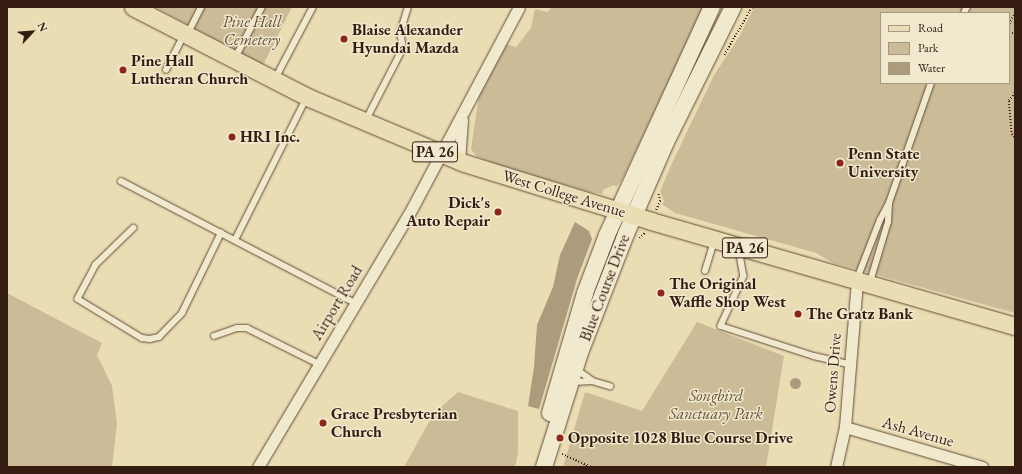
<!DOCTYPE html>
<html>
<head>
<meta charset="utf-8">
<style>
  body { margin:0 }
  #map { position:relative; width:1022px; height:474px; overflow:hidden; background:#eaddb3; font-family:"EB Garamond",serif }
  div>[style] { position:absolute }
  .green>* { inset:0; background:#cbbc97 }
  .water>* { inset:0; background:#ac9b7c }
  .round { border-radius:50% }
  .path>* { height:1.5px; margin-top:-0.75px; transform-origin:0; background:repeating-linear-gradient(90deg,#341c11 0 1px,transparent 0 3px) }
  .roads { filter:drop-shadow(0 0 1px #624c3a) drop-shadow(0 0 1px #624c3a) }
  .service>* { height:5.5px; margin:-2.75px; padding:0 2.75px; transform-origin:2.75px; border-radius:2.75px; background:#f1e9ce }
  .minor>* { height:11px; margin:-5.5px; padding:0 5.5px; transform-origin:5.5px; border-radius:5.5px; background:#f1e9ce }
  .secondary>* { height:16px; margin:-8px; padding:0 8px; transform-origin:8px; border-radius:8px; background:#f1e9ce }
  .primary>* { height:17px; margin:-8.5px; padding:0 8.5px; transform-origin:8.5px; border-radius:8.5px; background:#eaddb3 }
  .dots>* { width:11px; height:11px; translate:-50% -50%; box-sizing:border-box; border:2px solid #f1e9ce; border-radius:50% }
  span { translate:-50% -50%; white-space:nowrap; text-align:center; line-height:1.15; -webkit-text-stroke:3px #f1e9ce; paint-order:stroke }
  .shield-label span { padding:1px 3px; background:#f1e9ce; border:1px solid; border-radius:3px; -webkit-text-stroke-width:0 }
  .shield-label { font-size:15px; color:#341c11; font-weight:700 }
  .park-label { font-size:16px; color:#614c39; font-style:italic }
  .poi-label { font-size:16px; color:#341c11; font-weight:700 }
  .left { translate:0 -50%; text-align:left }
  .right { translate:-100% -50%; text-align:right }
  .street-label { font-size:16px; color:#341c11 }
  .frame { position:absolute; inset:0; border:8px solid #341c11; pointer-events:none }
  .legend { position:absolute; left:880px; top:12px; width:130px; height:72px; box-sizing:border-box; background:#f1e9ce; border:1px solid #a59782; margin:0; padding:5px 7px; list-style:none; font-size:12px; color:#341c11 }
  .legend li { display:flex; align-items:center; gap:8px; height:20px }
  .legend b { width:20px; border:1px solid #a59782 }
  .north { position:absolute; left:12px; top:12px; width:40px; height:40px; -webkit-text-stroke:3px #f1e9ce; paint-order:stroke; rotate:64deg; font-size:11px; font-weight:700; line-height:16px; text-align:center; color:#341c11 }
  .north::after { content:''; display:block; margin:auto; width:14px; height:18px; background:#341c11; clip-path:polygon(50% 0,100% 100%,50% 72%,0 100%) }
</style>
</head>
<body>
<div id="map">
  <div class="green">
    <div style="clip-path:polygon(155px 7px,292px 7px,263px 65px)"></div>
    <div style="clip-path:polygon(552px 7px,704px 7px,622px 180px,616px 187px,614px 185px,603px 190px,603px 194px,589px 192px,495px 164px,476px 156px,471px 149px,479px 95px,505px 44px,516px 47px,531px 28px,535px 9px,547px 12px)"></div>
    <div style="clip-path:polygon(evenodd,754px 7px,1015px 7px,1015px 313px,833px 263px,816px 253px,675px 213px,662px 204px,664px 202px,660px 191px,672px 163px,714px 75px,739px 37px,754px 7px,881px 13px,1009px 13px,1009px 83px,881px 83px,881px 13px)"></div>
    <div style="clip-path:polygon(7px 293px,102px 343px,97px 355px,112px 386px,117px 423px,112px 467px,7px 467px)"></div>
    <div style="clip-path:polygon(697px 322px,784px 356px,766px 467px,563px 467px,585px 392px,642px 411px)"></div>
    <div style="clip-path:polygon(458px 392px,518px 411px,518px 453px,515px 467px,404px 467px,434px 413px)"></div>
  </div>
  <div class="water">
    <div style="clip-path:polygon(575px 222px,589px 231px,592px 239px,577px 279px,539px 409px,528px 406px,534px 367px,537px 325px,553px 287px,560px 255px)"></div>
    <div class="round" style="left:789.5px;top:377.5px;width:11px;height:11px"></div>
  </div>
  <div class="path">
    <div style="left:1014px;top:7px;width:1px"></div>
    <div style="left:1009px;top:24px;width:13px;rotate:-63deg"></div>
    <div style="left:1009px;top:32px;width:6px;rotate:18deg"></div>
    <div style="left:724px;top:55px;width:56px;rotate:-59.7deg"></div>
    <div style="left:1015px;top:93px;width:10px;rotate:127deg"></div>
    <div style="left:1009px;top:101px;width:33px;rotate:85deg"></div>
    <div style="left:1012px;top:134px;width:4px;rotate:45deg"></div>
    <div style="left:656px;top:210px;width:10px;rotate:-66deg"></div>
    <div style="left:660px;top:201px;width:8px;rotate:-104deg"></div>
    <div style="left:639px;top:238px;width:8px;rotate:-40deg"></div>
    <div style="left:562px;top:454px;width:32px;rotate:24deg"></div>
  </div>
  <div class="roads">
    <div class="service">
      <div style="left:964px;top:13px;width:7px;rotate:-63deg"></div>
      <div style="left:188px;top:33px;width:29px;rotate:-63deg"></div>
      <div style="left:235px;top:58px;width:58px;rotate:-62.1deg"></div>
      <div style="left:166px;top:70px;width:38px;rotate:-63deg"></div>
      <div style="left:275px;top:79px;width:81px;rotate:-62.2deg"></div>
      <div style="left:366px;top:120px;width:81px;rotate:-62.8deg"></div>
      <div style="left:403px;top:48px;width:15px;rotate:-101deg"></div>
      <div style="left:400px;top:33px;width:27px;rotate:-73deg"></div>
      <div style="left:121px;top:181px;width:264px;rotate:27.5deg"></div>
      <div style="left:134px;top:228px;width:53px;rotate:135.8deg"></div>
      <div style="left:96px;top:265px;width:38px;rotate:118deg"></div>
      <div style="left:78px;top:299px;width:75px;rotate:31.4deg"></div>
      <div style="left:142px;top:338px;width:8px;rotate:7deg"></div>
      <div style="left:150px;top:339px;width:9px;rotate:-13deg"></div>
      <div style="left:159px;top:337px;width:33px;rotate:-46deg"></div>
      <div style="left:182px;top:313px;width:89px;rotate:-64deg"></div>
      <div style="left:235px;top:240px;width:158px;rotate:-63.3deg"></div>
      <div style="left:739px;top:249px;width:27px;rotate:80deg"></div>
      <div style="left:744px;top:276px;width:55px;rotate:114.7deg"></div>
      <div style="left:721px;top:326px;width:98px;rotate:17.9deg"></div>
      <div style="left:814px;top:356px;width:36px;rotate:13deg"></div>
      <div style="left:705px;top:271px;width:31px;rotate:-73deg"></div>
      <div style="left:857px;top:279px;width:63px;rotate:-68.7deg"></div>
      <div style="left:880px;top:220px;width:19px;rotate:-62deg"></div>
      <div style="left:889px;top:203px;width:127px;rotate:-70.7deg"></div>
      <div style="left:870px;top:282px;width:63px;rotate:-73.3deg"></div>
      <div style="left:888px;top:222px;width:17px;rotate:-87deg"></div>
      <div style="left:214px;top:336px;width:24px;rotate:-19deg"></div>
      <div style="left:237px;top:328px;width:10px"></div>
      <div style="left:247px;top:328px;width:80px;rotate:26.6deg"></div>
      <div style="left:592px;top:381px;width:19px;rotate:16deg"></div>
      <div style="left:574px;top:382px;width:18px;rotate:-3deg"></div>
      <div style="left:592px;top:381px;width:19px;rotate:-144deg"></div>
    </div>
    <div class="minor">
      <div style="left:459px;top:161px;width:41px;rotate:-85.8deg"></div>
      <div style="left:845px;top:427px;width:143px;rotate:16.3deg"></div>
      <div style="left:258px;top:467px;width:295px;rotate:-59.2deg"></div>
      <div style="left:409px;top:214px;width:234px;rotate:-62deg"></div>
      <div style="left:836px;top:467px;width:41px;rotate:-77.3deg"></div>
      <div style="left:845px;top:427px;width:147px;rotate:-85.3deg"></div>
    </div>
    <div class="secondary">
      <div style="left:550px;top:413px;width:125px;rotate:-73.7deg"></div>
      <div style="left:585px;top:293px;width:62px;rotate:-69.2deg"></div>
      <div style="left:607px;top:235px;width:251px;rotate:-65.3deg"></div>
      <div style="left:544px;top:467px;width:123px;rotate:-72.5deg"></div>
      <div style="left:581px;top:350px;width:124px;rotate:-68.8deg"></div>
      <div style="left:626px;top:234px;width:100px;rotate:-66.5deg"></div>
      <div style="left:666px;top:142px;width:151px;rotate:-63.6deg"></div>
    </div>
    <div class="primary">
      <div style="left:133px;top:7px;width:196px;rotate:27.3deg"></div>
      <div style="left:307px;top:97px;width:170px;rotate:22.8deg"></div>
      <div style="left:464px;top:163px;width:196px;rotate:17.2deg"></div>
      <div style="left:651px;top:221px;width:379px;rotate:16.1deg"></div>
    </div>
  </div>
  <div class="dots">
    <div style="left:344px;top:39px;background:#8f2418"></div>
    <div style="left:123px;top:70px;background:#8f2418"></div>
    <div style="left:232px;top:137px;background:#8f2418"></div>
    <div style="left:840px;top:163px;background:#8f2418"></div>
    <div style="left:498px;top:212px;background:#8f2418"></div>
    <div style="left:661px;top:293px;background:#8f2418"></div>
    <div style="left:798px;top:314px;background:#8f2418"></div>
    <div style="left:323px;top:423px;background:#8f2418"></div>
    <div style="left:560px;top:438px;background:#8f2418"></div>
  </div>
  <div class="shield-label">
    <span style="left:435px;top:152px">PA 26</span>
    <span style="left:745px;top:248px">PA 26</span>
  </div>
  <div class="park-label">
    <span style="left:252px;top:31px">Pine Hall<br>Cemetery</span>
    <span style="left:716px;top:405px">Songbird<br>Sanctuary Park</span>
  </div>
  <div class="poi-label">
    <span class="left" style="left:352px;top:39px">Blaise Alexander<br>Hyundai Mazda</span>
    <span class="left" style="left:131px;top:70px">Pine Hall<br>Lutheran Church</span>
    <span class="left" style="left:240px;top:137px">HRI Inc.</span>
    <span class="left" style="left:848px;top:163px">Penn State<br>University</span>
    <span class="right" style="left:490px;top:212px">Dick's<br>Auto Repair</span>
    <span class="left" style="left:669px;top:293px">The Original<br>Waffle Shop West</span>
    <span class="left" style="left:806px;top:314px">The Gratz Bank</span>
    <span class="left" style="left:331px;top:423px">Grace Presbyterian<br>Church</span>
    <span class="left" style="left:568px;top:438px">Opposite 1028 Blue Course Drive</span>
  </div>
  <div class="street-label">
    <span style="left:564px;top:194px;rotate:17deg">West College Avenue</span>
    <span style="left:605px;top:288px;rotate:-69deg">Blue Course Drive</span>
    <span style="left:337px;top:303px;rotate:-59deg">Airport Road</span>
    <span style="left:833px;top:373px;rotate:-86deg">Owens Drive</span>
    <span style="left:918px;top:432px;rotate:16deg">Ash Avenue</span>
  </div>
  <div class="frame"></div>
  <ul class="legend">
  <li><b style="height:5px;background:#eaddb3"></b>Road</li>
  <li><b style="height:11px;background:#cbbc97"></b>Park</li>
  <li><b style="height:11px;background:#ac9b7c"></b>Water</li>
  </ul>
  <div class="north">N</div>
</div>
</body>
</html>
